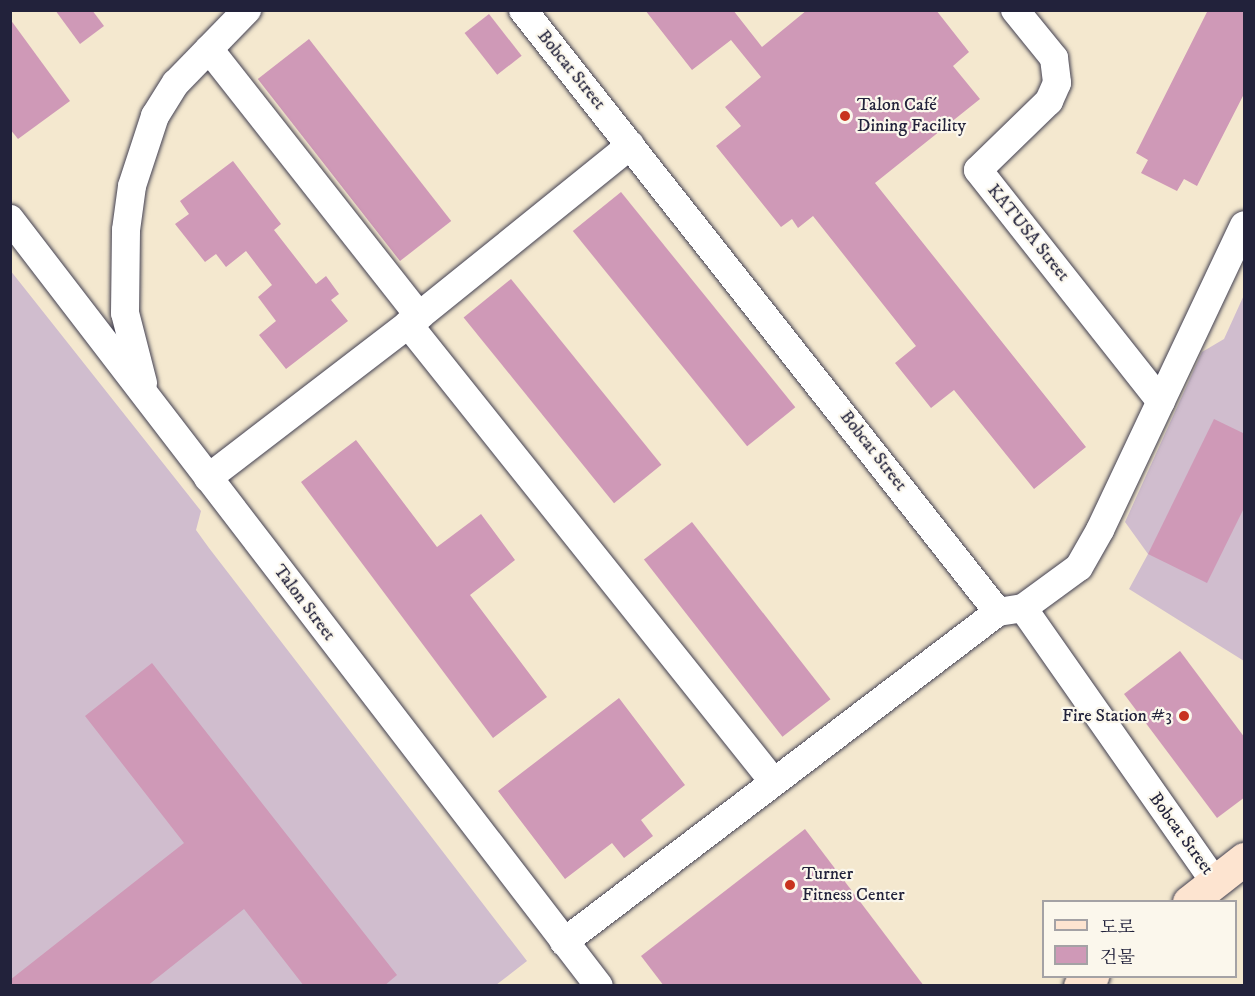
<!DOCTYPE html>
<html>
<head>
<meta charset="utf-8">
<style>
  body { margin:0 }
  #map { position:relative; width:1255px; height:996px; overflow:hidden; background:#f4e8cf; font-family:"IM FELL DW Pica","Noto Serif KR",serif }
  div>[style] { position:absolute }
  .industrial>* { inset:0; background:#d0bdce }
  .building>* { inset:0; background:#cf99b7; transform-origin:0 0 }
  .roads { filter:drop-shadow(0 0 2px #424051) drop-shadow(0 0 2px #424051) }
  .street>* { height:28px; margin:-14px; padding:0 14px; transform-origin:14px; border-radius:14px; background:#fff }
  .secondary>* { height:33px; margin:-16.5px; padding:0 16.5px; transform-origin:16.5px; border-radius:16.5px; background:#fde4d0 }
  .dots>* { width:16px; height:16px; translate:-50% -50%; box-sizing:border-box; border:3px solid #fbf7ec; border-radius:50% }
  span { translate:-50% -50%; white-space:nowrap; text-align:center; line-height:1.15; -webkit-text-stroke:4.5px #fbf7ec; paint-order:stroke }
  .street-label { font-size:18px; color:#22223b }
  .poi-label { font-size:18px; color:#22223b }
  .left { translate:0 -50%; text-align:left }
  .right { translate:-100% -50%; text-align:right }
  .frame { position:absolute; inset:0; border:12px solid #22223b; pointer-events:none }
  .legend { position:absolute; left:1042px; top:900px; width:195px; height:78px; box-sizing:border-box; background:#fbf7ec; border:2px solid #a4a2a5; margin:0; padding:8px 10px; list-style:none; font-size:18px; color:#22223b }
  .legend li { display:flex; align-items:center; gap:12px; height:30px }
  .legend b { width:30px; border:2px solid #a4a2a5 }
</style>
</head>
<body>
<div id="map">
  <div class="industrial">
    <div style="clip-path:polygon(10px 270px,201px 511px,196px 530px,209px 548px,527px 961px,496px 985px,11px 985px)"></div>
    <div style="clip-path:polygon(1244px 295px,1244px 661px,1129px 589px,1148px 554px,1125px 522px,1202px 352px,1224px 339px)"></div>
  </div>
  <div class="building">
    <div style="clip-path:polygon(55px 10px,92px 10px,104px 26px,80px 44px)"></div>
    <div style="clip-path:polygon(645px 10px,733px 10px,762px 47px,807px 10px,936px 10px,969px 52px,953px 66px,980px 99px,875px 183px,1086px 447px,1034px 489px,954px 390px,931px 408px,895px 363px,916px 346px,813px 216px,798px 228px,792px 219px,781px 227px,716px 146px,741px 126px,725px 107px,761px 77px,731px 40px,692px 70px)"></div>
    <div style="clip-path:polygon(1208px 10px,1245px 10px,1245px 92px,1197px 186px,1184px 179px,1177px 191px,1141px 173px,1148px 160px,1136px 153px)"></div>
    <div style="left:489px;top:14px;width:53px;height:31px;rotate:52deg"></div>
    <div style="clip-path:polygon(10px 19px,70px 101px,18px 139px,10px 129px)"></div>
    <div style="left:309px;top:39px;width:231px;height:65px;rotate:52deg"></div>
    <div style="clip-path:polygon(233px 161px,281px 224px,274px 230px,316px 284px,326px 276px,339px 294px,331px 300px,348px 321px,286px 369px,259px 335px,276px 321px,258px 297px,272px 285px,246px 251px,226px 267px,216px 254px,205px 262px,175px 224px,189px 214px,180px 201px)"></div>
    <div style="left:621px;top:192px;width:277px;height:62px;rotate:51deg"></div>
    <div style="left:511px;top:279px;width:239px;height:61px;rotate:51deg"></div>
    <div style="clip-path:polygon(1214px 419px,1245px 434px,1245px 506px,1207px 583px,1148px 554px)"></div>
    <div style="clip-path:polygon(356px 440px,437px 547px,481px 514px,515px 560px,470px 595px,547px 697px,493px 738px,301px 482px)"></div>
    <div style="left:692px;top:522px;width:225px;height:61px;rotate:52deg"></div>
    <div style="clip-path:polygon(1180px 651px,1245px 738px,1245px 797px,1217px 818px,1124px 694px)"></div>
    <div style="clip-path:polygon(152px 663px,397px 975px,384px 986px,304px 986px,244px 909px,147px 986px,10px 986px,10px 980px,184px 843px,85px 716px)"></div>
    <div style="clip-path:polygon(619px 698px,685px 785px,641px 820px,653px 836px,624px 858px,612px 843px,565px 879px,498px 791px)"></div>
    <div style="clip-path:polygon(805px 829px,924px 986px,664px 986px,641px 956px)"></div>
  </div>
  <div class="roads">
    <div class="street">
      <div style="left:523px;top:10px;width:767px;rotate:51.73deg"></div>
      <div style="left:998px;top:612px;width:25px;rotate:-9deg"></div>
      <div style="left:1023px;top:608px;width:335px;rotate:55deg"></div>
      <div style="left:1015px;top:10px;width:62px;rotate:50.9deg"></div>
      <div style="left:1054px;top:58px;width:25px;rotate:83deg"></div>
      <div style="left:1057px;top:83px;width:20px;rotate:114deg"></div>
      <div style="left:1049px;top:101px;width:99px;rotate:135.8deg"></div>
      <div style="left:978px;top:170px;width:295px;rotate:51.7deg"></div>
      <div style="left:209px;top:49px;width:340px;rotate:51.8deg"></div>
      <div style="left:10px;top:219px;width:967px;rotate:52.48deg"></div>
      <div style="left:408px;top:324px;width:585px;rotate:51.39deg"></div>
      <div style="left:143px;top:383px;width:72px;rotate:-104.4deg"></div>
      <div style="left:125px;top:313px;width:83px;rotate:-89.3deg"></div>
      <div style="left:126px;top:230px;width:44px;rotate:-82.2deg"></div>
      <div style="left:132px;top:186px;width:74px;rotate:-71.8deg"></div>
      <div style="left:155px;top:116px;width:39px;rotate:-58deg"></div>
      <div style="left:176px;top:83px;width:102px;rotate:-45.8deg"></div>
      <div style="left:208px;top:478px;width:266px;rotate:-37.5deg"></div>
      <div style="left:419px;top:316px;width:272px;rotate:-38.9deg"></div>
      <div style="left:1023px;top:608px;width:69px;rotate:-36.2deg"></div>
      <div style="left:1079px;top:567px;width:43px;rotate:-60.4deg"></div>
      <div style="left:1100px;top:530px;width:337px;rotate:-64.7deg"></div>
      <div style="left:564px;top:942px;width:545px;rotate:-37.25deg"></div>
    </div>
    <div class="secondary">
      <div style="left:1189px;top:902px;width:70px;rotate:-38deg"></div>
      <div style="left:1080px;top:986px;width:16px;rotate:-40deg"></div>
    </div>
  </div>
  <div class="dots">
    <div style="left:845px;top:116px;background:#c8321e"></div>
    <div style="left:1184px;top:716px;background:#c8321e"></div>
    <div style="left:790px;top:885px;background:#c8321e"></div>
  </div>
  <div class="street-label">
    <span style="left:571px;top:70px;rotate:51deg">Bobcat Street</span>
    <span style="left:1028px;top:233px;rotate:51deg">KATUSA Street</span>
    <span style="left:873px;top:451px;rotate:52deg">Bobcat Street</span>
    <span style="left:304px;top:603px;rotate:53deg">Talon Street</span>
    <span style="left:1181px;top:834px;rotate:54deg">Bobcat Street</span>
  </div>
  <div class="poi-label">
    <span class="left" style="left:857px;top:116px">Talon Café<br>Dining Facility</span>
    <span class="right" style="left:1172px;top:716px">Fire Station #3</span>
    <span class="left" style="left:802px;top:885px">Turner<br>Fitness Center</span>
  </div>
  <div class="frame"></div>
  <ul class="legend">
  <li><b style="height:8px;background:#fde4d0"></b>도로</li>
  <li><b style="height:16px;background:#cf99b7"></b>건물</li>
  </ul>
</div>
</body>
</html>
